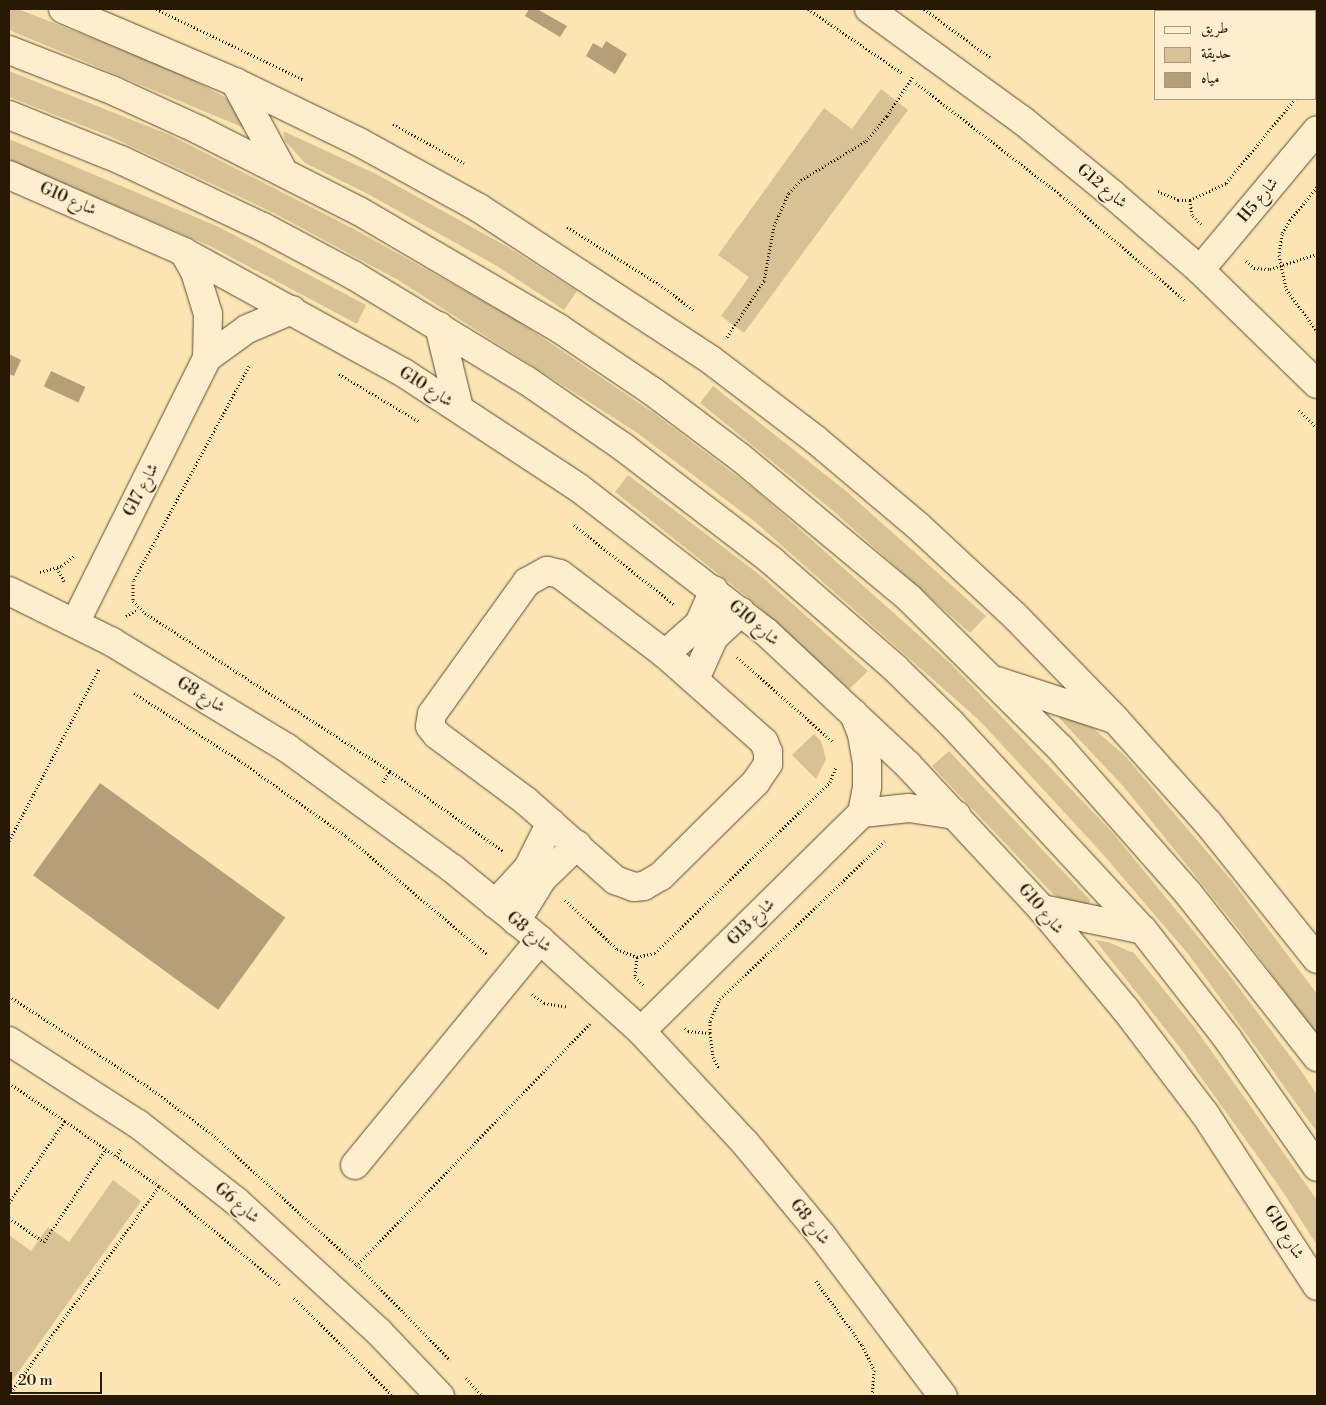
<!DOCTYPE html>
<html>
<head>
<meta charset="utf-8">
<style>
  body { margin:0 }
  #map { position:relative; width:1326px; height:1405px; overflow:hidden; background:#fce5b3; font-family:"Libre Bodoni",Amiri,serif }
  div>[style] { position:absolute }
  .green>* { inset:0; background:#d8c295 }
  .water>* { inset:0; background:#b49f78; transform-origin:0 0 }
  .path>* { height:3px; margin-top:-1.5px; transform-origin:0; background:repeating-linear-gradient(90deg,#271804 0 1px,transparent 0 3.5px) }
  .roads { filter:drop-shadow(0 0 1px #5c4b30) drop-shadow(0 0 1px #5c4b30) }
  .minor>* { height:28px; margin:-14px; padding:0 14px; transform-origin:14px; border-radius:14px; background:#fdeece }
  span { translate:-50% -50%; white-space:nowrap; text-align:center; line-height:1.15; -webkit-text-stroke:4px #fdeece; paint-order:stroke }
  .street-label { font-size:16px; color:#271804 }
  .frame { position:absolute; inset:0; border:10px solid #271804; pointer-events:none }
  .legend { position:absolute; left:1154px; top:10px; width:162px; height:90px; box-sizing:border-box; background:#fdeece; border:1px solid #a7987d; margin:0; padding:6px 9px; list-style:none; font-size:15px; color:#271804 }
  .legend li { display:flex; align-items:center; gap:10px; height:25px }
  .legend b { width:25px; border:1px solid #a7987d }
  .scale { position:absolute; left:10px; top:1372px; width:92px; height:22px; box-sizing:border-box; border:2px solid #271804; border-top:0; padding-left:6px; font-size:15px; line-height:18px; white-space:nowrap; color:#271804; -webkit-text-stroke:4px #fdeece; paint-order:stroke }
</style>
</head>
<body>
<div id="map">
  <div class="green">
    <div style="clip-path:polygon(9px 9px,18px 9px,176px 71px,223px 96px,241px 111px,249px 130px,9px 30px)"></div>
    <div style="clip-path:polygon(9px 71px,170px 135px,354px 229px,515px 319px,655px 414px,759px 493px,950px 663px,1111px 831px,1228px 973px,1302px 1072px,1317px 1095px,1317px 1132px,1189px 955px,1101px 852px,980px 721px,754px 521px,636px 432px,398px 280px,274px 213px,107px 135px,9px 97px)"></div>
    <div style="clip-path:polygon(881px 89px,908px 110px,744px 333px,721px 316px,749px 277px,718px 255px,824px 108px,852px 129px)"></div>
    <div style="clip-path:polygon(283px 131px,376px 174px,506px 246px,577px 291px,564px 310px,497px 266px,366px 193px,305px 163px,285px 141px)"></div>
    <div style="clip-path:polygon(9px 139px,219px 227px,366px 305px,357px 324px,210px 246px,9px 160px)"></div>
    <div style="clip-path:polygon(713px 386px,846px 491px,986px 616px,970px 633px,831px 509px,700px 403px)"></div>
    <div style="clip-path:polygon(628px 475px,760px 575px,868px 671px,849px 689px,745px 595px,615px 492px)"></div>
    <div style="clip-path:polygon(1071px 716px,1084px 720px,1125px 756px,1232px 881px,1317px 994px,1317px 1035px,1239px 930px,1124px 787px,1059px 718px)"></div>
    <div style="clip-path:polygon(814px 734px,821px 741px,826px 759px,816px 779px,792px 755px)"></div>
    <div style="clip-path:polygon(949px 751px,1090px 900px,1088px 907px,1070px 905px,1054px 895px,932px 766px)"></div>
    <div style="clip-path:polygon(1095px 940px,1108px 942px,1134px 953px,1195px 1028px,1317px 1200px,1317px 1245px,1283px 1192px,1178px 1045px)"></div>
    <div style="clip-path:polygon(113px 1180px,141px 1201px,9px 1385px,9px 1235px,31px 1251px,48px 1227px,69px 1242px)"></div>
  </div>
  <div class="water">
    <div style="clip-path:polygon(529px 9px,537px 9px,567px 26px,560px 37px,525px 16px)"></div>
    <div style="clip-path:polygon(606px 41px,627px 54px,615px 74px,586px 56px,593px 43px,602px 48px)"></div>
    <div style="clip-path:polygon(9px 354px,21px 360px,14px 376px,9px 374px)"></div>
    <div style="left:51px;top:371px;width:38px;height:17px;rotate:25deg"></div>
    <div style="left:100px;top:783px;width:229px;height:114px;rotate:36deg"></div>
  </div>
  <div class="path">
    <div style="left:156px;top:9px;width:164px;rotate:25.6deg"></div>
    <div style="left:808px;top:9px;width:114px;rotate:34.2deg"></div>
    <div style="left:924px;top:9px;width:83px;rotate:36.2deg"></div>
    <div style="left:1315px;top:75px;width:4px;rotate:-56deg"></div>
    <div style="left:916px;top:83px;width:183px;rotate:37.7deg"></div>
    <div style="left:1061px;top:195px;width:162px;rotate:40.3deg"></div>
    <div style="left:393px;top:124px;width:81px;rotate:28.8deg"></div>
    <div style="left:1317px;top:187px;width:43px;rotate:129.3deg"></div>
    <div style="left:1290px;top:220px;width:16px;rotate:120deg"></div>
    <div style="left:1282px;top:234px;width:21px;rotate:98deg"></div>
    <div style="left:1279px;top:255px;width:35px;rotate:78deg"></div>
    <div style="left:1286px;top:289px;width:52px;rotate:53.6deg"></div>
    <div style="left:1158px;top:191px;width:22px;rotate:24deg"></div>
    <div style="left:1178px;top:200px;width:12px"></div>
    <div style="left:1201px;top:224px;width:13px;rotate:-135deg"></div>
    <div style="left:1192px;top:215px;width:15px;rotate:-98deg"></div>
    <div style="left:1190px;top:200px;width:40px;rotate:-25deg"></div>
    <div style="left:1226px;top:183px;width:109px;rotate:-50.6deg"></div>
    <div style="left:567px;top:227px;width:108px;rotate:31.8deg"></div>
    <div style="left:659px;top:284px;width:45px;rotate:36.9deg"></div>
    <div style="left:1246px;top:261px;width:11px;rotate:41deg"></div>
    <div style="left:1254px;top:268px;width:16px;rotate:4deg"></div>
    <div style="left:1270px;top:269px;width:49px;rotate:-17.7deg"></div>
    <div style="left:727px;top:337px;width:67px;rotate:-56.5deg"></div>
    <div style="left:764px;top:281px;width:56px;rotate:-79.7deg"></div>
    <div style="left:774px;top:226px;width:36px;rotate:-66deg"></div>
    <div style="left:789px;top:193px;width:18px;rotate:-47deg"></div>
    <div style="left:801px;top:180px;width:76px;rotate:-31deg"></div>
    <div style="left:866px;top:141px;width:33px;rotate:-50deg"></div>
    <div style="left:887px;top:116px;width:48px;rotate:-57deg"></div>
    <div style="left:249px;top:366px;width:244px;rotate:118.3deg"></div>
    <div style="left:133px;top:581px;width:20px;rotate:90deg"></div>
    <div style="left:133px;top:601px;width:17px;rotate:45deg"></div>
    <div style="left:145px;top:613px;width:292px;rotate:32.8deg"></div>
    <div style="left:339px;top:374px;width:94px;rotate:30.7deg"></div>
    <div style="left:1299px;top:410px;width:25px;rotate:45deg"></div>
    <div style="left:574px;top:525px;width:129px;rotate:38.4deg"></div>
    <div style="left:57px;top:568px;width:15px;rotate:62deg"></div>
    <div style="left:40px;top:572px;width:23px;rotate:-15deg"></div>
    <div style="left:62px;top:566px;width:16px;rotate:-40deg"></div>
    <div style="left:126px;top:616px;width:14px;rotate:-30deg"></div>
    <div style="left:737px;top:657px;width:127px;rotate:41.5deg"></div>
    <div style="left:134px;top:693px;width:125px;rotate:32.5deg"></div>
    <div style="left:239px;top:760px;width:131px;rotate:35.4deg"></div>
    <div style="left:346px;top:836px;width:185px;rotate:40deg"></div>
    <div style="left:383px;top:782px;width:13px;rotate:-58deg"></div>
    <div style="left:390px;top:771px;width:138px;rotate:35.3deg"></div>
    <div style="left:9px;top:841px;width:194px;rotate:-62.4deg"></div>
    <div style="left:565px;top:900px;width:71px;rotate:43.3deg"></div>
    <div style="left:617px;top:949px;width:22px;rotate:22deg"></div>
    <div style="left:637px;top:957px;width:18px;rotate:-13deg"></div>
    <div style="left:655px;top:953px;width:245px;rotate:-44.3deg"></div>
    <div style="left:830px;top:782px;width:16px;rotate:-68deg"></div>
    <div style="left:637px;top:957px;width:20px;rotate:96deg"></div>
    <div style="left:635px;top:977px;width:13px;rotate:45deg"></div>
    <div style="left:532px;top:994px;width:15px;rotate:37deg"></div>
    <div style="left:544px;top:1003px;width:24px;rotate:9deg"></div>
    <div style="left:9px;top:996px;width:168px;rotate:33.1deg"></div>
    <div style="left:150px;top:1088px;width:77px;rotate:36.6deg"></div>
    <div style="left:212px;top:1134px;width:195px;rotate:42.1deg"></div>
    <div style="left:357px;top:1265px;width:133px;rotate:45.6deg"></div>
    <div style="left:685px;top:1028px;width:4px;rotate:45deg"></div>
    <div style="left:688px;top:1031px;width:22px;rotate:5deg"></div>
    <div style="left:710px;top:1033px;width:12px;rotate:-90deg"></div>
    <div style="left:710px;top:1021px;width:24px;rotate:-66deg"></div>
    <div style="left:720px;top:999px;width:228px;rotate:-43.8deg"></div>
    <div style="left:710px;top:1033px;width:24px;rotate:83deg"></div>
    <div style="left:713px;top:1057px;width:13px;rotate:63deg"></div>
    <div style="left:9px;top:1083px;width:68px;rotate:34.2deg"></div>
    <div style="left:160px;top:1186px;width:156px;rotate:39.5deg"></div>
    <div style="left:9px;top:1203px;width:99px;rotate:-55.7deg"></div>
    <div style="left:65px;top:1121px;width:62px;rotate:34.5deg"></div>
    <div style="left:9px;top:1218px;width:42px;rotate:34.4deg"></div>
    <div style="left:44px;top:1242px;width:112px;rotate:-56.3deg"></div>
    <div style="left:356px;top:1266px;width:337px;rotate:-46deg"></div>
    <div style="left:816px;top:1281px;width:79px;rotate:54.3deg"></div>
    <div style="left:862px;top:1345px;width:28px;rotate:64deg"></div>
    <div style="left:874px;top:1370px;width:26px;rotate:94deg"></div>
    <div style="left:294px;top:1298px;width:139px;rotate:44.7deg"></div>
    <div style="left:466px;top:1378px;width:24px;rotate:48deg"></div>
    <div style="left:9px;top:1395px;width:257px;rotate:-54.3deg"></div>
    <div style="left:159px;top:1186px;width:52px;rotate:-145.1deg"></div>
    <div style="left:116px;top:1156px;width:9px;rotate:-54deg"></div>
  </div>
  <div class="roads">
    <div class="minor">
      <div style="left:63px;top:9px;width:187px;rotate:23deg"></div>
      <div style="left:235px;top:82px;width:138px;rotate:25.8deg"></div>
      <div style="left:359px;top:142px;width:137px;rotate:28.8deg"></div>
      <div style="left:479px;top:208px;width:277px;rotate:33.2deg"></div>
      <div style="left:711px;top:360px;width:132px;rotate:37.3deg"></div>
      <div style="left:816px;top:440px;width:133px;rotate:40.1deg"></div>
      <div style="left:918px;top:526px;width:132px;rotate:42.9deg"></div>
      <div style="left:1015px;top:616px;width:144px;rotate:45.8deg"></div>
      <div style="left:1115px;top:719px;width:140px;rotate:48.2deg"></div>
      <div style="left:1208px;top:823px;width:174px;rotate:51.3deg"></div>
      <div style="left:869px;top:9px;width:189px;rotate:36deg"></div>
      <div style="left:1022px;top:120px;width:117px;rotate:39.4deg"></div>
      <div style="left:1112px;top:194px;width:116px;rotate:40.8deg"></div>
      <div style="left:1200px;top:270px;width:163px;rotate:44.3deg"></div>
      <div style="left:9px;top:50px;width:113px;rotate:21.3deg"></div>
      <div style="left:114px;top:91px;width:94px;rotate:24.6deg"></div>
      <div style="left:199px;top:130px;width:179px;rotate:26.9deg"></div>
      <div style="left:359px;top:211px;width:233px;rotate:30.4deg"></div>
      <div style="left:560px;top:329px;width:111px;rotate:34deg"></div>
      <div style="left:652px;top:391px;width:111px;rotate:37deg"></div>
      <div style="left:741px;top:458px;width:220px;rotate:39.8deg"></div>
      <div style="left:910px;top:599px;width:213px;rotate:44.8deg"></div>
      <div style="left:1061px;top:749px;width:192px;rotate:48.6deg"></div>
      <div style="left:1188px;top:893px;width:209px;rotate:51.8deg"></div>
      <div style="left:235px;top:82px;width:101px;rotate:61.7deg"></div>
      <div style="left:9px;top:115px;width:121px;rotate:21.9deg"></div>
      <div style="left:121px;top:160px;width:157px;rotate:25.3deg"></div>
      <div style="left:263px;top:227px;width:102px;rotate:28.1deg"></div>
      <div style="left:353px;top:275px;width:202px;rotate:31.3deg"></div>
      <div style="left:526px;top:380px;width:118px;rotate:34.6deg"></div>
      <div style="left:623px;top:447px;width:188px;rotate:37.4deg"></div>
      <div style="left:772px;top:561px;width:163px;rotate:41deg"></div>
      <div style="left:895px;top:668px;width:78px;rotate:44.5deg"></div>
      <div style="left:951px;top:723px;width:282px;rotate:47.2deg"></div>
      <div style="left:1143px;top:930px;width:137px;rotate:52.1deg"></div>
      <div style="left:1227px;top:1038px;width:157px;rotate:55.1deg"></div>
      <div style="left:9px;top:175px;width:191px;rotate:23.7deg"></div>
      <div style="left:184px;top:252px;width:251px;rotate:28.8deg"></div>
      <div style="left:404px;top:373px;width:209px;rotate:33.3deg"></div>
      <div style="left:579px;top:488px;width:236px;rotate:37.6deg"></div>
      <div style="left:766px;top:632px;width:195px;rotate:43.1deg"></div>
      <div style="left:908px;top:765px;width:197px;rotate:47.1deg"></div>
      <div style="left:1042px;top:909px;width:131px;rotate:50.3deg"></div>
      <div style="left:1126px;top:1010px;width:131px;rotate:52.8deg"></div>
      <div style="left:1205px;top:1114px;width:205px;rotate:56.9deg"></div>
      <div style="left:1200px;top:270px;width:182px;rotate:-50.1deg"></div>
      <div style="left:439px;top:326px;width:84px;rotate:76.3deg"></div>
      <div style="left:207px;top:358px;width:49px;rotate:-35.9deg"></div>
      <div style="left:247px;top:329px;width:49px;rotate:-22.9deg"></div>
      <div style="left:547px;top:571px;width:13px;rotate:13deg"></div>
      <div style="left:560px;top:574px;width:132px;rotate:37.3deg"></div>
      <div style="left:665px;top:654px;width:132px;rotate:41.6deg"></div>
      <div style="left:764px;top:742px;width:11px;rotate:68deg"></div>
      <div style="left:768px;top:752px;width:12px;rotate:90deg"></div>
      <div style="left:768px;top:764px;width:22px;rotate:124deg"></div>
      <div style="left:756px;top:782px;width:134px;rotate:135.3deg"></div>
      <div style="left:661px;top:876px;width:20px;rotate:150deg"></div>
      <div style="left:644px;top:886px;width:10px;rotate:174deg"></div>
      <div style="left:634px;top:887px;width:20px;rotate:-160deg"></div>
      <div style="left:615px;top:880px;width:119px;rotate:-138.4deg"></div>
      <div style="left:526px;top:801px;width:111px;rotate:-143.4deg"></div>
      <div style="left:437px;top:735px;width:11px;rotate:-128deg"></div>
      <div style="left:430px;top:726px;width:12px;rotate:-81deg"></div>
      <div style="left:432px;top:714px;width:163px;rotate:-54.3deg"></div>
      <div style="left:527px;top:582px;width:23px;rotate:-29deg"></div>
      <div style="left:9px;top:591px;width:115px;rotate:26.3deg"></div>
      <div style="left:112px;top:642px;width:205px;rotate:31.2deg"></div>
      <div style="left:287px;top:748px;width:205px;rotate:36.1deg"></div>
      <div style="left:453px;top:869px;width:112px;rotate:39.2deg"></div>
      <div style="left:540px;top:940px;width:136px;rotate:42deg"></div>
      <div style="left:641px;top:1031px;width:154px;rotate:47.1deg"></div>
      <div style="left:746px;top:1144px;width:121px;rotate:50.4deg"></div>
      <div style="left:823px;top:1237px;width:199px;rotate:53deg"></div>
      <div style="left:75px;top:623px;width:296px;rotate:-63.5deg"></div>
      <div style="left:207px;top:358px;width:44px;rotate:-88.7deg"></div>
      <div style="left:208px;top:314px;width:44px;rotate:-107.2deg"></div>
      <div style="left:195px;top:272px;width:23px;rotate:-119deg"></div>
      <div style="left:665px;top:654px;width:45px;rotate:-41.4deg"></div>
      <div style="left:699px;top:624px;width:37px;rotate:-66deg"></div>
      <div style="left:695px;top:679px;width:46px;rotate:-65.7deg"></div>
      <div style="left:714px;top:637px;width:37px;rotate:-43deg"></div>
      <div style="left:997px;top:681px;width:120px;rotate:18deg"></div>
      <div style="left:862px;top:813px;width:47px;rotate:-6.1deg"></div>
      <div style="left:909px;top:808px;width:48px;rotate:8.5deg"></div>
      <div style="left:495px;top:904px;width:49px;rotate:-47.5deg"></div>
      <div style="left:528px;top:868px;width:51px;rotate:-63.4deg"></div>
      <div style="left:1042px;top:909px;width:103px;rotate:11.7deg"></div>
      <div style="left:516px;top:921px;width:49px;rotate:-58.2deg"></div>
      <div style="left:542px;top:879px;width:49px;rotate:-44.2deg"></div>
      <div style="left:641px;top:1031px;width:310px;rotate:-44.6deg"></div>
      <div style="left:862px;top:813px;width:26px;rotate:-79deg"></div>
      <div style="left:867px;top:787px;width:24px;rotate:-90deg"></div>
      <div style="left:867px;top:763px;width:29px;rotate:-100deg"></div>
      <div style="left:862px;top:734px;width:22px;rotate:-112deg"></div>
      <div style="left:9px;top:1041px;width:153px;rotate:32.8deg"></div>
      <div style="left:138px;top:1124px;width:125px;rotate:38.2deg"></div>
      <div style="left:236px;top:1201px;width:193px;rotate:42.5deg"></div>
      <div style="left:378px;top:1331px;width:90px;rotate:46.4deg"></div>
      <div style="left:355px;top:1165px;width:291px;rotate:-50.6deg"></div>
    </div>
  </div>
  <div class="street-label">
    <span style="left:1102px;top:186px;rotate:40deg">G12 شارع</span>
    <span style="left:68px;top:199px;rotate:23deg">G10 شارع</span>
    <span style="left:1258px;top:200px;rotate:-50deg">H5 شارع</span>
    <span style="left:426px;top:387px;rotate:32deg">G10 شارع</span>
    <span style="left:141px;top:490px;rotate:-63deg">G17 شارع</span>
    <span style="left:754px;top:623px;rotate:40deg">G10 شارع</span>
    <span style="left:201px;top:695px;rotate:31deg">G8 شارع</span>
    <span style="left:1041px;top:909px;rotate:49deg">G10 شارع</span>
    <span style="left:751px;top:922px;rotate:-45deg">G13 شارع</span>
    <span style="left:529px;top:932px;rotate:40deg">G8 شارع</span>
    <span style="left:237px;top:1203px;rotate:40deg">G6 شارع</span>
    <span style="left:810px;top:1222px;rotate:51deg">G8 شارع</span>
    <span style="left:1284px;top:1232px;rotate:58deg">G10 شارع</span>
  </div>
  <div class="frame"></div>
  <ul class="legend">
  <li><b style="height:6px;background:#fdeece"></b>طريق</li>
  <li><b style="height:14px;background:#d8c295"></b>حديقة</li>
  <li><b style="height:14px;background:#b49f78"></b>مياه</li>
  </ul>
  <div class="scale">20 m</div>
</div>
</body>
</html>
